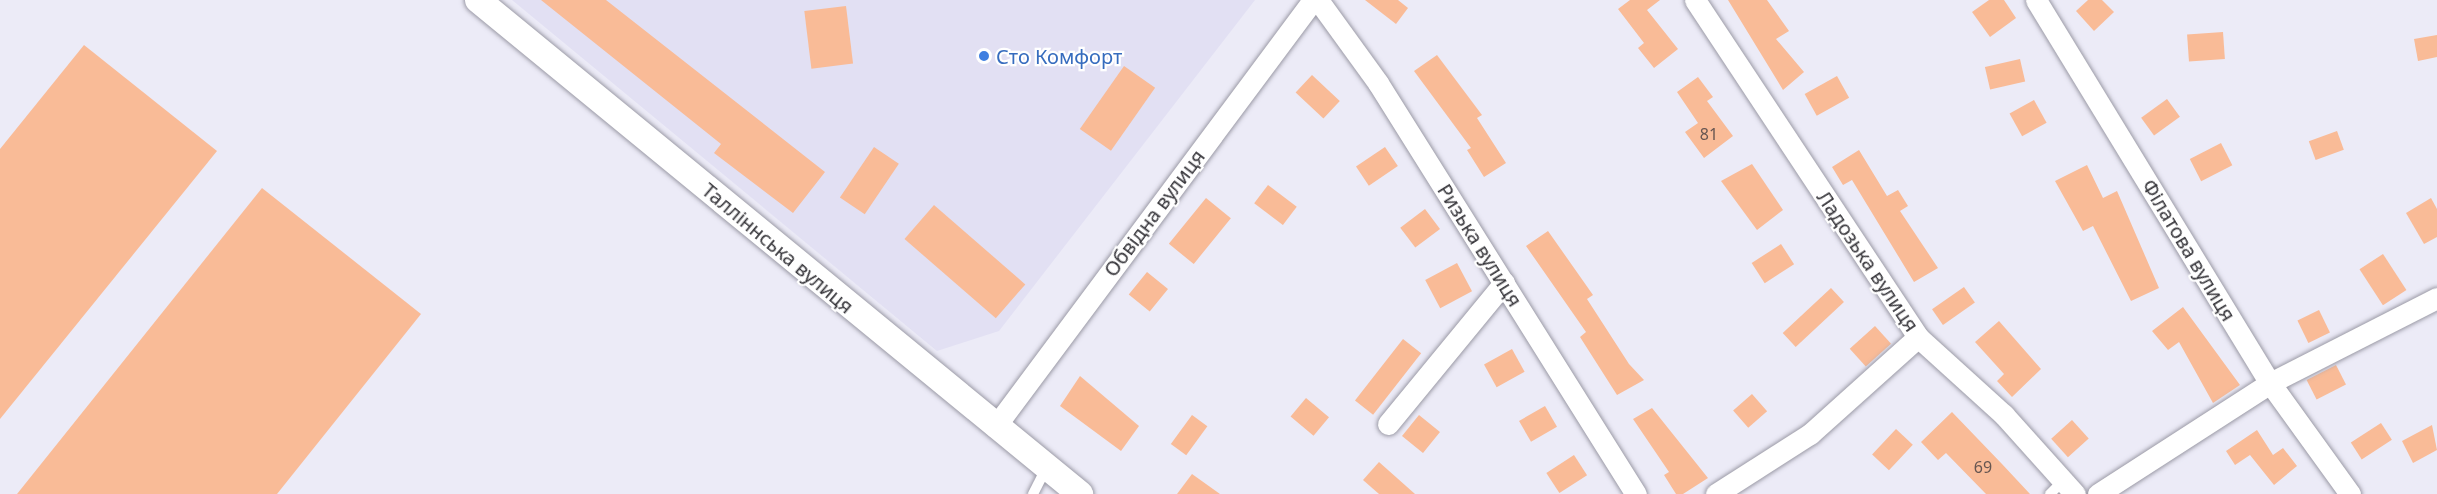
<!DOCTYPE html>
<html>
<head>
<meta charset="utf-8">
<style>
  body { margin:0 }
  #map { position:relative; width:2437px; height:494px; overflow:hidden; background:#ecebf7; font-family:"Noto Sans",sans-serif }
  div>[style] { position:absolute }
  .built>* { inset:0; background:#e2e0f3 }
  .building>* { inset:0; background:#f9bb97; transform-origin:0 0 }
  .roads { filter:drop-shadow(0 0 2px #9b9aa6) drop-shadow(0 0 2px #9b9aa6) }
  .service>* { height:10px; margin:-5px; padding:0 5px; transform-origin:5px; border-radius:5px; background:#fff }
  .minor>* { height:21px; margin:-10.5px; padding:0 10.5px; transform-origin:10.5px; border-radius:10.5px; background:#fff }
  .tertiary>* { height:26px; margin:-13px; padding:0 13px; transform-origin:13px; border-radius:13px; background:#fff }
  .dots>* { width:16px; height:16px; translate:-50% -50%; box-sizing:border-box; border:3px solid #fff; border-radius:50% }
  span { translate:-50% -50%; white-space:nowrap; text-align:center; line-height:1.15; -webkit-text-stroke:4.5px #fff; paint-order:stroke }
  .number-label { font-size:16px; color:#675651 }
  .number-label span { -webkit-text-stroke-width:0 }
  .shop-label { font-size:20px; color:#366cbe }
  .left { translate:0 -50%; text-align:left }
  .street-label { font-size:20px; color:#36353a }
</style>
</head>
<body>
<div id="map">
  <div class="built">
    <div style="clip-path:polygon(512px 0,1255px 0,999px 331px,937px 351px)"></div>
  </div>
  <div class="building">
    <div style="clip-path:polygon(541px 0,606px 0,825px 172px,793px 213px,714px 153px,721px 144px)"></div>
    <div style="clip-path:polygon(1365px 0,1398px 0,1408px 8px,1396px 24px)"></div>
    <div style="clip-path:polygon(1630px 0,1660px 0,1647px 10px,1678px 49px,1654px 68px,1638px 48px,1644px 43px,1618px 9px)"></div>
    <div style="clip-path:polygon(1728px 0,1767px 0,1789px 31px,1776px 39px,1804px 72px,1783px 90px)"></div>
    <div style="clip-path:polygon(1989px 0,2004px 0,2016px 18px,1990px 37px,1972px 12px)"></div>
    <div style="clip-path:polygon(2088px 0,2102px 0,2114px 12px,2094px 31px,2076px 11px)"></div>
    <div style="left:846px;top:6px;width:58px;height:42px;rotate:83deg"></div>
    <div style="left:2223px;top:32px;width:27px;height:36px;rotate:86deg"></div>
    <div style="clip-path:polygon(2437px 35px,2437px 57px,2418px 61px,2414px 39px)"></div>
    <div style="clip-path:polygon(84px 45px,217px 151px,0 419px,0 149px)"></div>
    <div style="clip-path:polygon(1437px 55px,1482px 115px,1477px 118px,1506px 163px,1484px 177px,1467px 150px,1471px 148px,1414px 71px)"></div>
    <div style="left:2020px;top:59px;width:23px;height:36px;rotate:77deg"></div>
    <div style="left:1124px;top:66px;width:38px;height:77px;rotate:35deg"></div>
    <div style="left:1312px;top:75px;width:38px;height:24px;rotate:43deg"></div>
    <div style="left:1837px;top:76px;width:25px;height:37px;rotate:61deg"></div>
    <div style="clip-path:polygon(1698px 77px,1713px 97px,1707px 101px,1733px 136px,1704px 158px,1685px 132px,1698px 123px,1677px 92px)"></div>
    <div style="left:2167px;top:99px;width:22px;height:32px;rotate:54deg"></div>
    <div style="left:2034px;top:100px;width:26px;height:28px;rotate:61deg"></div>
    <div style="left:2337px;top:131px;width:20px;height:30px;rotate:70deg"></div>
    <div style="left:2221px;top:143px;width:25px;height:35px;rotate:63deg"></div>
    <div style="left:874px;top:147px;width:30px;height:61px;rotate:34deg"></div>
    <div style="left:1385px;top:147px;width:23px;height:35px;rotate:56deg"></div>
    <div style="clip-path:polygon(1859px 150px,1887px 196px,1898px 190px,1908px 206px,1900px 211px,1938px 268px,1914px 282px,1852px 180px,1843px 185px,1832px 167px)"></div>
    <div style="clip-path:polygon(1752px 164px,1783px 210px,1757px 230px,1721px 181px)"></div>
    <div style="clip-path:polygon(2087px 165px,2103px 198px,2117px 191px,2159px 288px,2131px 301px,2093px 226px,2083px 231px,2055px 181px)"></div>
    <div style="left:1268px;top:185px;width:36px;height:23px;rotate:37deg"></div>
    <div style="clip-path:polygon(262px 188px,421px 314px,277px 494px,17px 494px)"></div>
    <div style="left:1206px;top:198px;width:32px;height:59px;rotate:39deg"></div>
    <div style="clip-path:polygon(2431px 198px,2437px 209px,2437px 237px,2424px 244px,2406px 213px)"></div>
    <div style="left:934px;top:205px;width:121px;height:45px;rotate:41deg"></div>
    <div style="left:1425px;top:209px;width:25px;height:31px;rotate:53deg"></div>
    <div style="clip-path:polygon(1548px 231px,1593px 295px,1587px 299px,1629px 364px,1644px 380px,1617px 395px,1580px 337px,1586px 332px,1526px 246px)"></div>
    <div style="left:1781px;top:244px;width:24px;height:35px;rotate:57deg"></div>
    <div style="left:2383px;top:254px;width:43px;height:28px;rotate:57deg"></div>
    <div style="left:1457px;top:263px;width:32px;height:36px;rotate:62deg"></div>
    <div style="left:1147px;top:272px;width:27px;height:29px;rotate:39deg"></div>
    <div style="left:1964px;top:287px;width:19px;height:39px;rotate:55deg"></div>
    <div style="left:1831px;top:288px;width:19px;height:66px;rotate:47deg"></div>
    <div style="clip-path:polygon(2183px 307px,2240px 385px,2213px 403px,2179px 342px,2168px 350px,2152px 331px)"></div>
    <div style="left:2319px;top:310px;width:25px;height:24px;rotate:64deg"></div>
    <div style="clip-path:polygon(1999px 321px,2041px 369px,2012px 397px,1997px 381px,2004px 374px,1975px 342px)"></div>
    <div style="left:1875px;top:326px;width:24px;height:34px;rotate:48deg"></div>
    <div style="left:1403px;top:339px;width:23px;height:78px;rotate:38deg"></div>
    <div style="left:1512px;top:349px;width:26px;height:32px;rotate:61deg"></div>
    <div style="left:2336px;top:365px;width:22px;height:33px;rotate:63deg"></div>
    <div style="clip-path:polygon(1080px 376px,1139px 426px,1121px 451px,1060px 406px)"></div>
    <div style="left:1752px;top:394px;width:23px;height:25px;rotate:49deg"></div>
    <div style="left:1306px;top:398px;width:30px;height:24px;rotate:40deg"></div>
    <div style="left:1545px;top:406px;width:24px;height:30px;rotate:60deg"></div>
    <div style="clip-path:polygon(1652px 408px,1708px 478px,1683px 494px,1676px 494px,1664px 475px,1669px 472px,1633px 419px)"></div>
    <div style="clip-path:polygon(1952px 412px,2002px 464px,2030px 494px,1986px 494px,1946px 453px,1938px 460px,1921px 442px)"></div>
    <div style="left:1192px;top:415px;width:19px;height:36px;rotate:36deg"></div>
    <div style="left:1419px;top:415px;width:27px;height:27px;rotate:39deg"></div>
    <div style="left:2072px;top:420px;width:25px;height:28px;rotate:48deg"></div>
    <div style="left:2381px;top:423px;width:20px;height:36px;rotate:57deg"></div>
    <div style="clip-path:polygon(2432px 425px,2437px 450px,2413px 463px,2402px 441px)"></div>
    <div style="left:1896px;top:429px;width:23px;height:35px;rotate:43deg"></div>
    <div style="clip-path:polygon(2257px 430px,2273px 455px,2283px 448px,2297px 466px,2274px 485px,2250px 455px,2235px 465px,2226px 451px)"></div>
    <div style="left:1574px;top:455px;width:24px;height:33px;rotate:57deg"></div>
    <div style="clip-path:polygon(1379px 462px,1415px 494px,1379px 494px,1363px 480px)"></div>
    <div style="clip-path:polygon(1192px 474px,1220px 494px,1177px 494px)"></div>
  </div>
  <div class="roads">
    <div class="service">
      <div style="left:1033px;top:494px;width:29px;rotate:-63deg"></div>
      <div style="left:2050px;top:494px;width:18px;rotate:-45deg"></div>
    </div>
    <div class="minor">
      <div style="left:1318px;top:0;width:102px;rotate:54.1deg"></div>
      <div style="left:1378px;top:83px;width:485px;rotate:57.9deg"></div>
      <div style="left:1695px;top:0;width:404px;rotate:56.5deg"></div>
      <div style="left:1918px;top:337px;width:116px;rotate:42.2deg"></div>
      <div style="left:2004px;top:415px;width:106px;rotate:48.1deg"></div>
      <div style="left:2036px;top:0;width:449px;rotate:58.6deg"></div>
      <div style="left:2270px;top:383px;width:137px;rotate:54.2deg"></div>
      <div style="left:1388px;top:424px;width:183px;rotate:-50.6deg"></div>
      <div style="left:995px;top:427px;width:532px;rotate:-53.32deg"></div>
      <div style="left:1716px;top:494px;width:112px;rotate:-32.6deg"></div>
      <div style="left:1810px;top:434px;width:145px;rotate:-41.9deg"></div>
      <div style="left:2098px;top:494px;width:205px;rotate:-32.8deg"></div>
      <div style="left:2270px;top:383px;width:187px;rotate:-27deg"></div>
    </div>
    <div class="tertiary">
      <div style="left:478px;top:0;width:779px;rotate:39.37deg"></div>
    </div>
  </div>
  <div class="dots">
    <div style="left:984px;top:56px;background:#3f7fe0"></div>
  </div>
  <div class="number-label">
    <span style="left:1709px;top:134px">81</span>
    <span style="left:1983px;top:467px">69</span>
  </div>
  <div class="shop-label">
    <span class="left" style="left:996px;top:56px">Сто Комфорт</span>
  </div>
  <div class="street-label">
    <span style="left:1154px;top:213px;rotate:-53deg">Обвідна вулиця</span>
    <span style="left:1480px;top:245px;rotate:58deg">Ризька вулиця</span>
    <span style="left:778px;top:248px;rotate:40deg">Талліннська вулиця</span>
    <span style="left:2189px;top:250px;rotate:59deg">Філатова вулиця</span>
    <span style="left:1868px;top:261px;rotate:56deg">Ладозька вулиця</span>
  </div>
</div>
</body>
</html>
